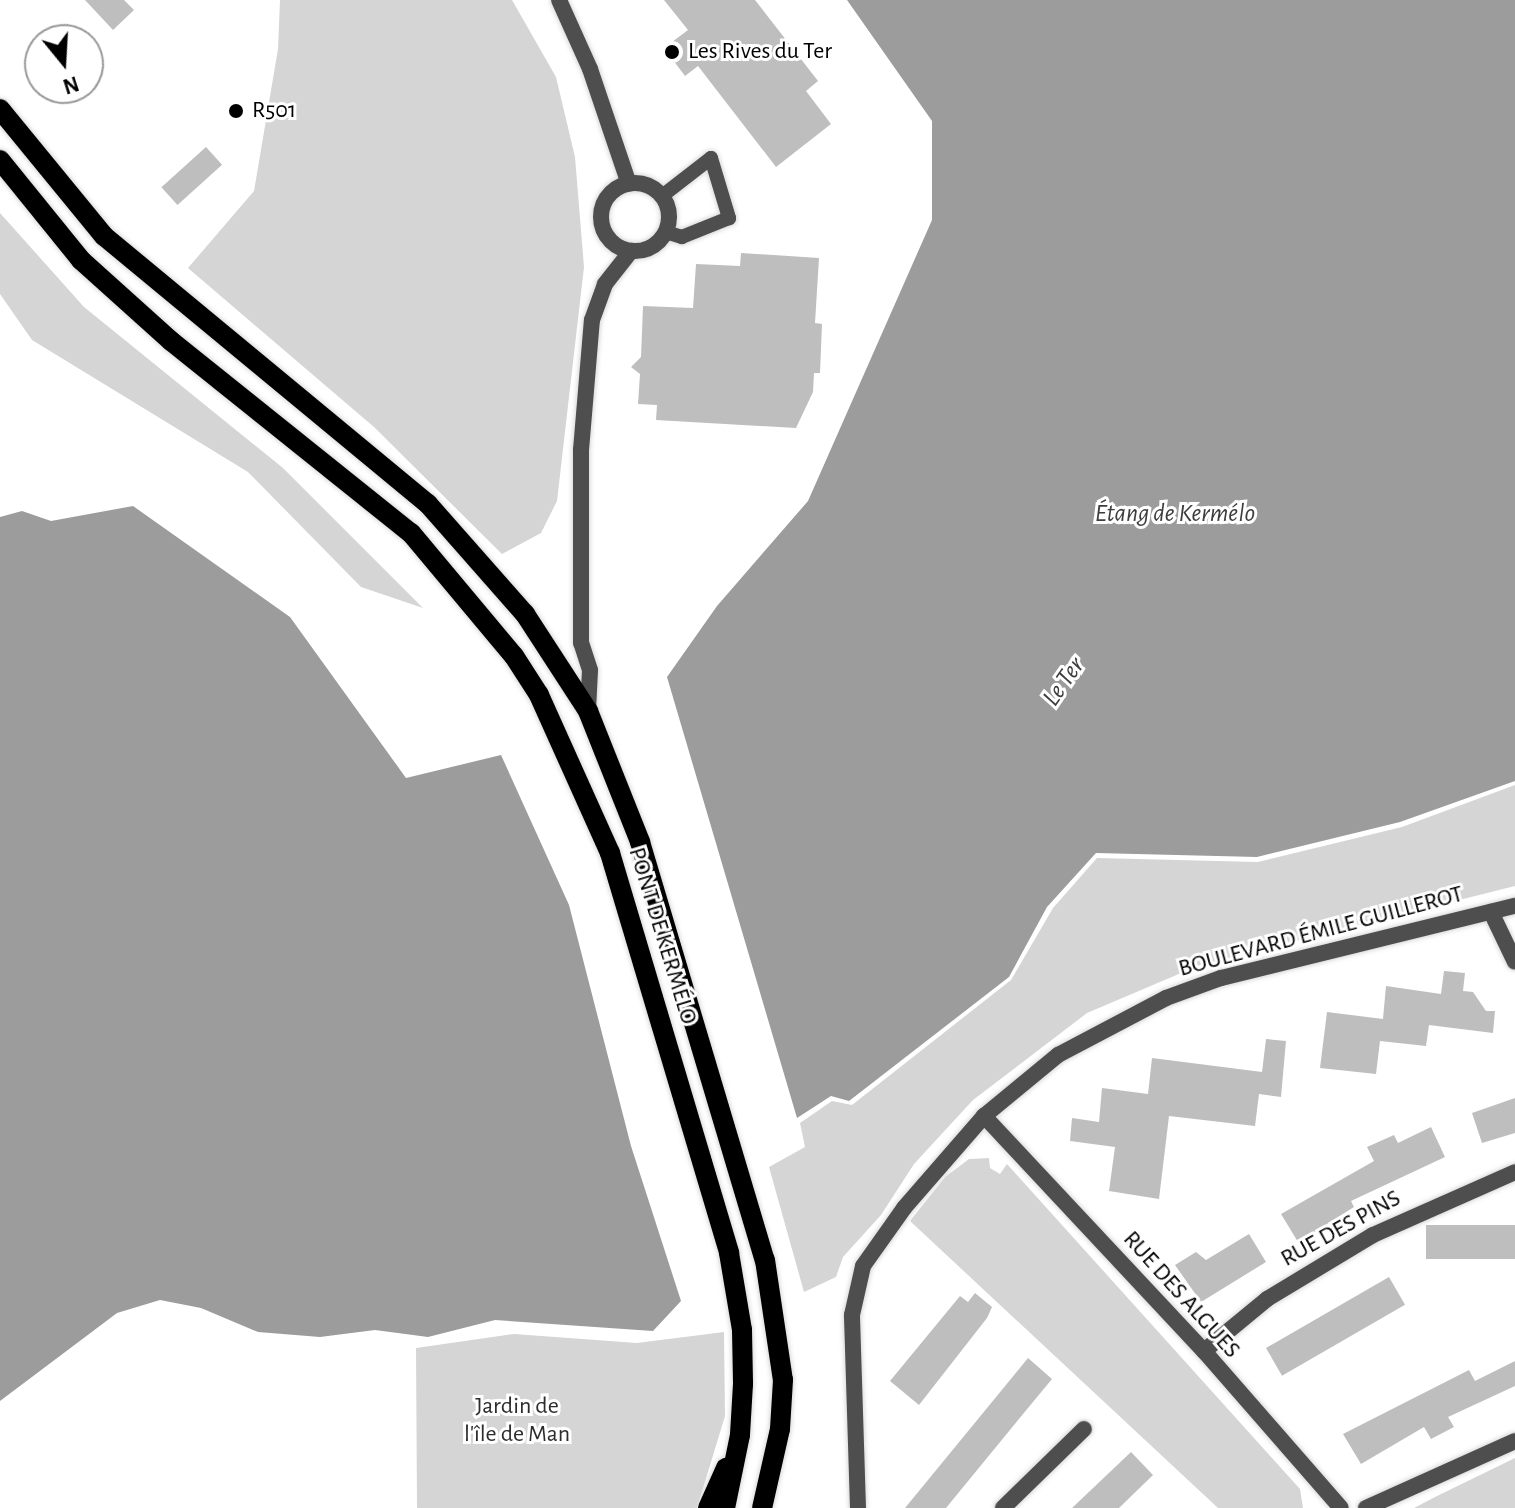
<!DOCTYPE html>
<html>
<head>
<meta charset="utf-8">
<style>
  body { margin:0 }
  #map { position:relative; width:1515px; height:1508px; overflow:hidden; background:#fff; font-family:"Alegreya Sans",sans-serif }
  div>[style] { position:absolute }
  .green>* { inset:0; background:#d5d5d5 }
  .water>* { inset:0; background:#9c9c9c }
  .building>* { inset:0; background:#bebebe; transform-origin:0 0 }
  .roads { filter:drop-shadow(0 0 2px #dbdbdb) drop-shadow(0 0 2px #dbdbdb) }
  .lane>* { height:14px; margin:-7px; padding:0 7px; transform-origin:7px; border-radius:7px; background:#4e4e4e }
  .street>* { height:16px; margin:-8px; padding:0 8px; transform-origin:8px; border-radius:8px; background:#4e4e4e }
  .street>.ring { margin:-8px; padding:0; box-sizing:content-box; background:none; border:16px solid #4e4e4e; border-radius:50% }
  .primary>* { height:20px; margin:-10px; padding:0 10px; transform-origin:10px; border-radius:10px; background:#000 }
  .dots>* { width:22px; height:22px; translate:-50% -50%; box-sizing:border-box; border:4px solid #fff; border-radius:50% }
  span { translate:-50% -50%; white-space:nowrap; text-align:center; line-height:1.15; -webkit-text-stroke:6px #fff; paint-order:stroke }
  .poi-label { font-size:24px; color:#000 }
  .left { translate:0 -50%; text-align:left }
  .street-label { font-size:24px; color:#000 }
  .park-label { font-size:24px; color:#2c2c2c }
  .water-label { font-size:26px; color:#3d3d3d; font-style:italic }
  .north { position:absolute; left:24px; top:24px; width:80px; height:80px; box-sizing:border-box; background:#fff; border:2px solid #999; border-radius:50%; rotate:162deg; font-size:22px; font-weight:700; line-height:32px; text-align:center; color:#000 }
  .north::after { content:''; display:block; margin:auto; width:28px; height:36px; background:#000; clip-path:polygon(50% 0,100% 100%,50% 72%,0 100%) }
</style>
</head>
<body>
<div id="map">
  <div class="green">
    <div style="clip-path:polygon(280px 0,512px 0,556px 77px,575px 157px,584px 267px,557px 501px,541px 533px,502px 554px,374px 427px,188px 268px,254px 191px,278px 49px)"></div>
    <div style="clip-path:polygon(0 213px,84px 307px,283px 468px,423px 608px,361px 587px,248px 472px,32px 340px,0 294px)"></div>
    <div style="clip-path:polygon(1515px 785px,1515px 886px,1200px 965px,1087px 1013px,973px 1100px,914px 1164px,881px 1215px,843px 1257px,836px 1277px,804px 1292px,769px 1167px,805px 1147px,800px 1123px,832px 1101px,852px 1105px,1011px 980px,1053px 908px,1097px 858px,1258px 862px,1402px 827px)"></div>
    <div style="clip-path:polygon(989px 1158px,990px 1168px,1000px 1174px,1007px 1164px,1300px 1489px,1303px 1508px,1218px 1508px,910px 1221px,945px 1177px,969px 1159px)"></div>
    <div style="clip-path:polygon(724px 1332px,725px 1416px,697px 1508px,417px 1508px,416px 1348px,514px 1334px,637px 1343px)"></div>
    <div style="clip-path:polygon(1515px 1458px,1515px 1508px,1414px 1508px,1435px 1497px)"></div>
  </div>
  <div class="water">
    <div style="clip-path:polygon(847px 0,1515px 0,1515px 781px,1400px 822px,1257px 857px,1096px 853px,1047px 907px,1009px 977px,849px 1101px,831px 1096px,797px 1118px,667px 677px,717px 606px,808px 501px,932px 220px,932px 121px)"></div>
    <div style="clip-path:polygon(133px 506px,290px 617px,406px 778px,501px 755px,569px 905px,631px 1146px,681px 1301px,653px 1331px,495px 1320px,428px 1337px,375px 1330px,320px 1337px,258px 1332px,201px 1308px,160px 1300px,117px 1313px,0 1401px,0 517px,22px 511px,51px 521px)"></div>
  </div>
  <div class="building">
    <div style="clip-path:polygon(85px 0,124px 0,134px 10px,113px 30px)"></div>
    <div style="clip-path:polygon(664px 0,755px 0,818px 81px,806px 91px,831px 124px,776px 167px,698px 66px,685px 76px,664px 48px,688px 30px)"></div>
    <div style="left:206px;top:147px;width:24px;height:60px;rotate:48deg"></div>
    <div style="clip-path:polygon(741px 253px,819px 258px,815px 323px,822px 324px,820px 373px,814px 373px,813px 392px,796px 428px,656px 420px,657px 405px,638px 404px,640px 374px,631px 367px,641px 357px,643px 306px,693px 308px,696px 264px,740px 266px)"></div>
    <div style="clip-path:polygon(1444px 971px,1465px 973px,1463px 991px,1473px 992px,1486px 1011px,1495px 1011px,1493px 1033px,1429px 1025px,1426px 1046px,1380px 1041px,1376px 1074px,1320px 1068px,1327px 1012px,1383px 1019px,1386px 986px,1441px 994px)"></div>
    <div style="clip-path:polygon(1266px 1039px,1286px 1041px,1281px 1097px,1259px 1094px,1255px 1126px,1169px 1116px,1159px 1199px,1109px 1191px,1115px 1147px,1070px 1141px,1072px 1118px,1099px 1122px,1102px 1088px,1148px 1094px,1152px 1058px,1262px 1072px)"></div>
    <div style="clip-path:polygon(1515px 1098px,1515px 1133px,1482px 1143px,1472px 1113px)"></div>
    <div style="clip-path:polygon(1431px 1127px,1445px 1157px,1351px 1201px,1354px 1207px,1298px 1242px,1281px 1214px,1374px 1161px,1367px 1147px,1394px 1135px,1398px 1143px)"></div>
    <div style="left:1515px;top:1225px;width:34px;height:89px;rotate:90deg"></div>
    <div style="clip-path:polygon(1249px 1234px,1266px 1262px,1201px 1302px,1175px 1265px,1196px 1252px,1206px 1260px)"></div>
    <div style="left:1389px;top:1277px;width:32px;height:142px;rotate:60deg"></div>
    <div style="clip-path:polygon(975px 1293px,992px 1307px,987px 1318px,919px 1405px,890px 1381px,960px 1296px,968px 1302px)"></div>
    <div style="clip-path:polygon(1028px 1358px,1052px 1379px,1014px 1425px,946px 1508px,905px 1508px)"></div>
    <div style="clip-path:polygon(1515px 1361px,1515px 1386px,1448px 1417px,1454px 1427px,1431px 1439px,1424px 1427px,1361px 1464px,1343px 1434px,1469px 1370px,1475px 1381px)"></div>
    <div style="clip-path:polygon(1131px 1452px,1153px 1475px,1119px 1508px,1072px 1508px)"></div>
  </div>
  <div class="roads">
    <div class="lane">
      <div style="left:662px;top:196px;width:62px;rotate:-37.8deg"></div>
      <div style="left:711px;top:158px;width:63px;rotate:73.3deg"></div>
      <div style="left:729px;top:218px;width:51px;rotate:158deg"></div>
      <div style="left:682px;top:237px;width:17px;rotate:-163deg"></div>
    </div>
    <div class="street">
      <div style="left:559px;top:0;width:76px;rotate:65.8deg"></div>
      <div style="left:590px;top:69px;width:121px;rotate:71.3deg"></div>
      <div class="ring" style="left:601px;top:183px;width:52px;height:52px"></div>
      <div style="left:588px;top:711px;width:41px;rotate:-87.2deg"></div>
      <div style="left:590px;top:670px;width:28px;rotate:-108deg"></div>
      <div style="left:581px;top:643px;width:193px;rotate:-90deg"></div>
      <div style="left:581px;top:450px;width:130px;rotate:-85.2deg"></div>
      <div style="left:592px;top:320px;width:38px;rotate:-70deg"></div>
      <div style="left:605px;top:284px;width:42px;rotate:-51.8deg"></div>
      <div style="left:1491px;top:912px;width:55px;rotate:64.4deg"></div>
      <div style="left:984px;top:1116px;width:322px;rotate:46.9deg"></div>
      <div style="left:1204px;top:1351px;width:208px;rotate:48.9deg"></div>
      <div style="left:1204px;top:1351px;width:82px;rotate:-39.5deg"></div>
      <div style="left:1267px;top:1299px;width:124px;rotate:-31.1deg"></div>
      <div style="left:1373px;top:1235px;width:155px;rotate:-23.9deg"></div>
      <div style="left:858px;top:1508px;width:193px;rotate:-91.8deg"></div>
      <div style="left:852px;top:1315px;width:50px;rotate:-77.3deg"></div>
      <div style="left:863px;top:1266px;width:71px;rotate:-54.7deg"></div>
      <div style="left:904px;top:1208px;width:122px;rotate:-49deg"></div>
      <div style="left:984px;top:1116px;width:96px;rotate:-39.5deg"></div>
      <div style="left:1058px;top:1055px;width:122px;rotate:-27.8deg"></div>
      <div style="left:1166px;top:998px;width:59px;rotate:-20deg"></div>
      <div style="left:1221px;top:978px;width:303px;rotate:-13.8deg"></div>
      <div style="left:1003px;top:1508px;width:113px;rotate:-44.3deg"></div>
      <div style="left:1366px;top:1508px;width:163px;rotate:-24.2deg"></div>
    </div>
    <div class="primary">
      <div style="left:0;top:109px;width:164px;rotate:50.7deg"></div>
      <div style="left:104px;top:236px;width:420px;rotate:39.6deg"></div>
      <div style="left:428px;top:504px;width:147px;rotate:48.6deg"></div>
      <div style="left:525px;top:614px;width:116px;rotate:57deg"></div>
      <div style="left:588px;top:711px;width:141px;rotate:68.3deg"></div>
      <div style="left:640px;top:842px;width:436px;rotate:73.4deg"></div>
      <div style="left:765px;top:1260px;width:121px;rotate:81.5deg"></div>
      <div style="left:783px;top:1380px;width:49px;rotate:93.5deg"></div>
      <div style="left:780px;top:1429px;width:81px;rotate:102.8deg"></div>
      <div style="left:0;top:160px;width:129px;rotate:51deg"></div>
      <div style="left:81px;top:260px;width:121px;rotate:42deg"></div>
      <div style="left:171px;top:341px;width:307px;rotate:38.7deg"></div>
      <div style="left:411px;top:533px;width:160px;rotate:50.1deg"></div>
      <div style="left:514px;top:656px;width:46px;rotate:57.3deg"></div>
      <div style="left:539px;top:695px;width:173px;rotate:65.8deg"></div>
      <div style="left:610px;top:853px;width:417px;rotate:73.4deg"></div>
      <div style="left:729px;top:1253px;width:78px;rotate:80.4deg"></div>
      <div style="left:742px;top:1330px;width:54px;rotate:88.9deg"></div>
      <div style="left:743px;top:1384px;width:51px;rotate:93.4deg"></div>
      <div style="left:740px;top:1435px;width:75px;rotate:101.6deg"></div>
      <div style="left:708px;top:1508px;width:44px;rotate:-65.8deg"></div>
    </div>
  </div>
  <div class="dots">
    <div style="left:672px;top:52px;background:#000"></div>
    <div style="left:236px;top:111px;background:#000"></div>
  </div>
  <div class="poi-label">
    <span class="left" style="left:688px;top:52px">Les Rives du Ter</span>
    <span class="left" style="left:252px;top:111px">R501</span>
  </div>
  <div class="street-label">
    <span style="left:1321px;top:932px;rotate:-15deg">BOULEVARD ÉMILE GUILLEROT</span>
    <span style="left:662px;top:936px;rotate:73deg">PONT DE KERMÉLO</span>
    <span style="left:1341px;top:1229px;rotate:-29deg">RUE DES PINS</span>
    <span style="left:1181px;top:1295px;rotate:48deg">RUE DES ALGUES</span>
  </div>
  <div class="park-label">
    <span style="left:517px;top:1421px">Jardin de<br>l'île de Man</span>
  </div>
  <div class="water-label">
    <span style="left:1175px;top:514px">Étang de Kermélo</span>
    <span style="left:1064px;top:682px;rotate:-55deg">Le Ter</span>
  </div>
  <div class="north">N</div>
</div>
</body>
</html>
